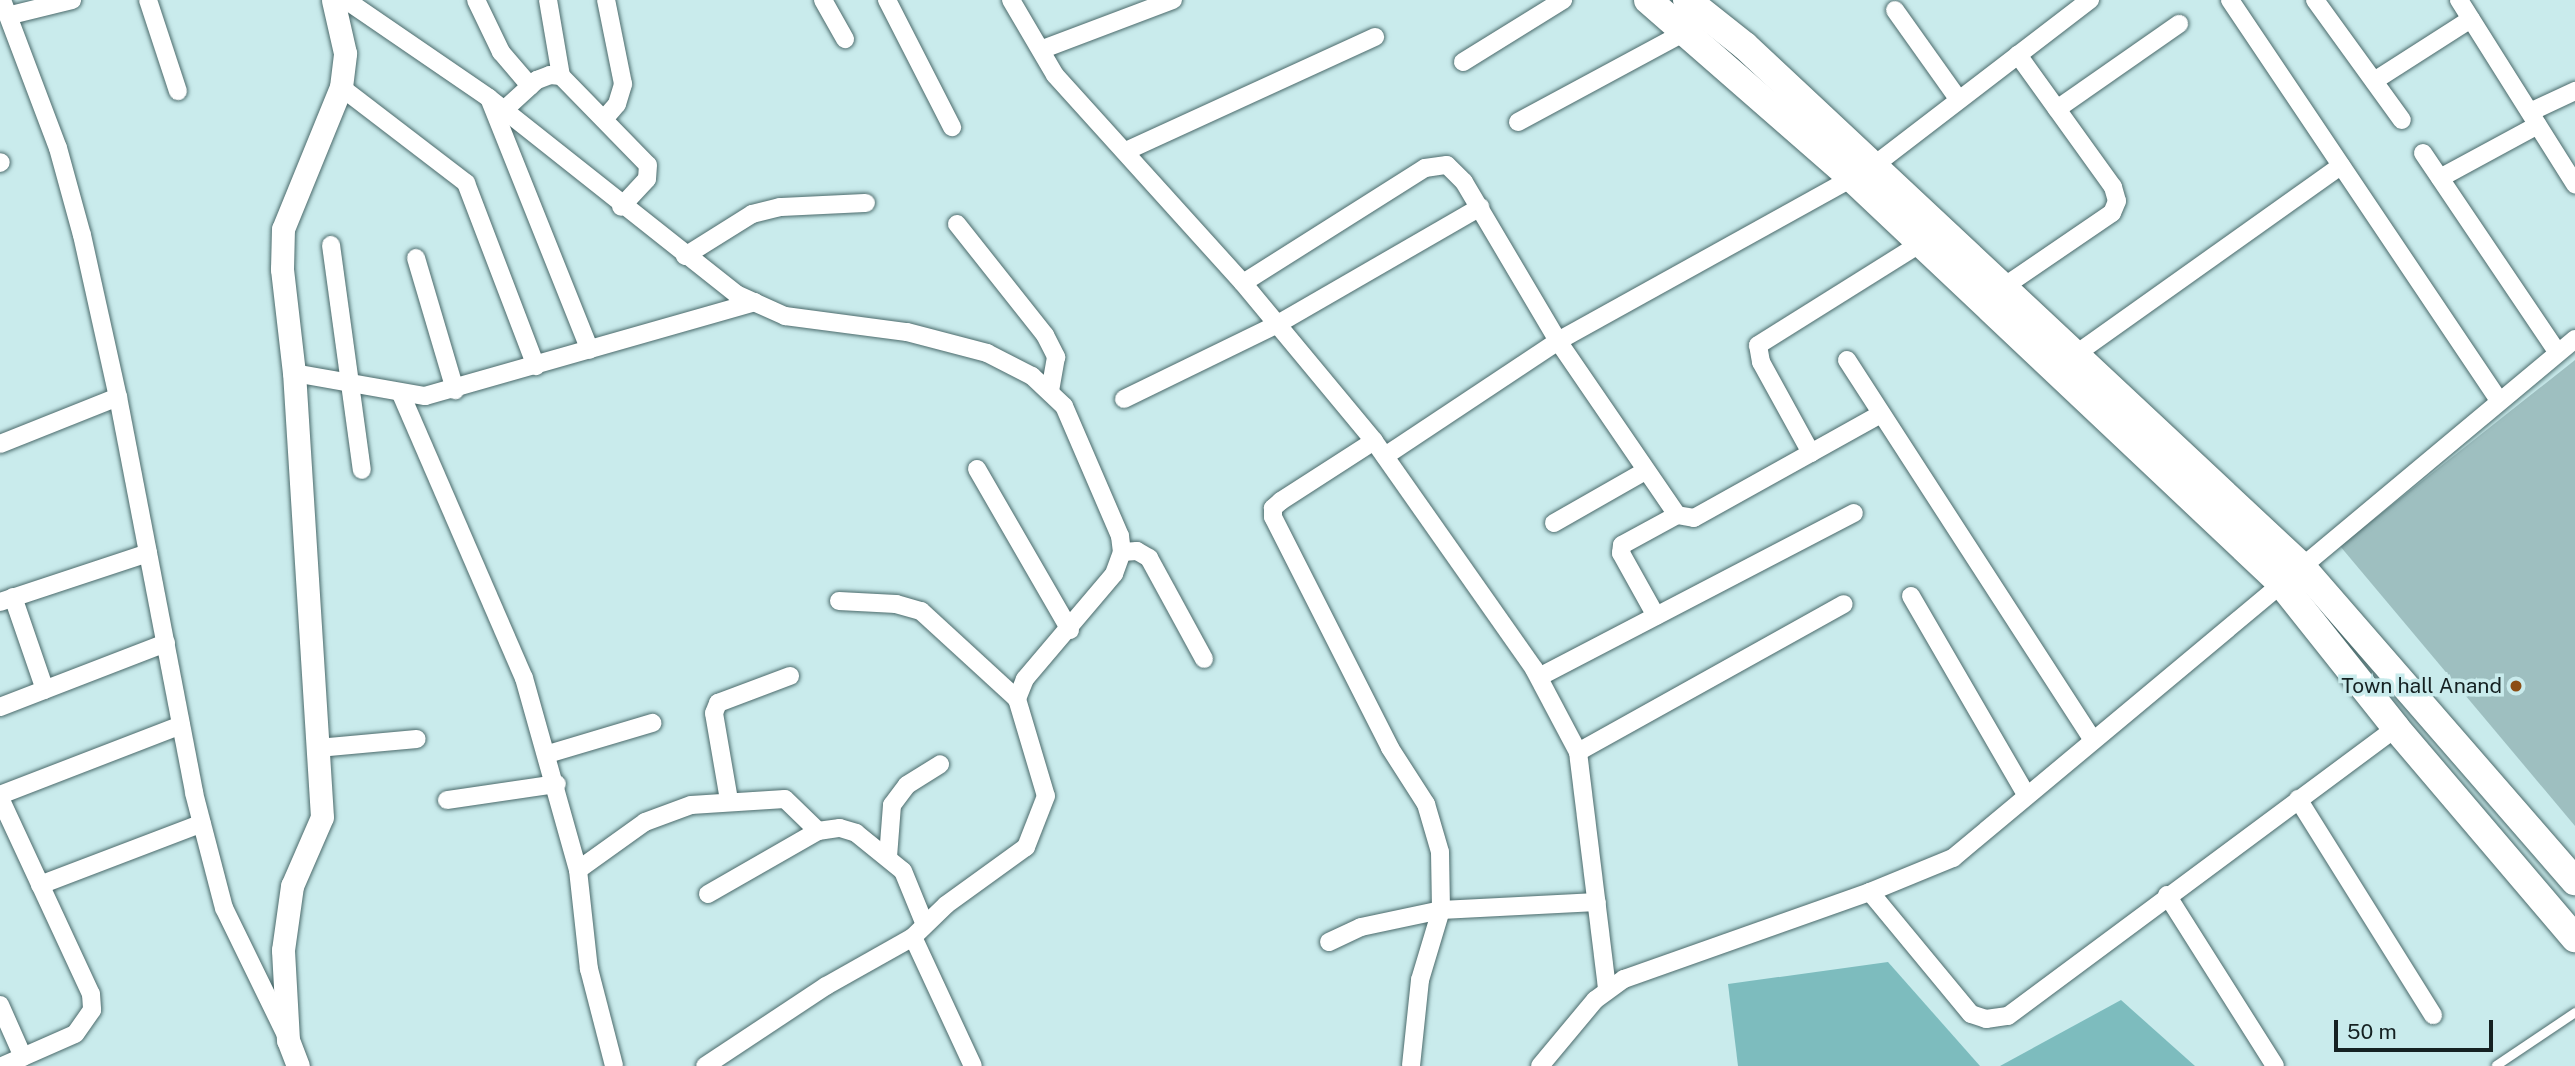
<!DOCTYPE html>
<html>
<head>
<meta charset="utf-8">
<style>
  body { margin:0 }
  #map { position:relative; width:2575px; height:1066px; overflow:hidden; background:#c9ebec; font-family:"Public Sans",sans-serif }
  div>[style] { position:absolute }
  .water>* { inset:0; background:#7dbcbe }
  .building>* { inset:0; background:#9ebfc0 }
  .roads { filter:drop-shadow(0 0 2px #4b6a6b) drop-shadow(0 0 2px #4b6a6b) }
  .service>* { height:9px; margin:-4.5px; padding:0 4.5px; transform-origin:4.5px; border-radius:4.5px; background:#fff }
  .minor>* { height:18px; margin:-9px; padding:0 9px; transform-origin:9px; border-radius:9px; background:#fff }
  .tertiary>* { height:23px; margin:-11.5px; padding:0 11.5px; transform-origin:11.5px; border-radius:11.5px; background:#fff }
  .primary>* { height:28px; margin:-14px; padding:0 14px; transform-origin:14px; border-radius:14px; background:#fff }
  .dots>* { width:19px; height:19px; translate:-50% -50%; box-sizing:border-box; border:4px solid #c9ebec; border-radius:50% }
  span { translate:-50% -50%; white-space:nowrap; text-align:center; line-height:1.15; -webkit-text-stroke:7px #c9ebec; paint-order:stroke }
  .poi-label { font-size:21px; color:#152122 }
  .right { translate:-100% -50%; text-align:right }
  .scale { position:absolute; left:2334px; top:1020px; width:159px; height:32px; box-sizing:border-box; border:4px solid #152122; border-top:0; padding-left:9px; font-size:21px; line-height:24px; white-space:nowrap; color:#152122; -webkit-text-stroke:5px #c9ebec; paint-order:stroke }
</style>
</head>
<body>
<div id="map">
  <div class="water">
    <div style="clip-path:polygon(1888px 962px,1980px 1066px,1738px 1066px,1728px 984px)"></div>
    <div style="clip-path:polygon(2121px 1000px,2195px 1066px,2000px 1066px)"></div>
  </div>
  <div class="building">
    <div style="clip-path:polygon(2575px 360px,2575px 826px,2340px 546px)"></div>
  </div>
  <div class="roads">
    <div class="service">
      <div style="left:2496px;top:1065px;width:95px;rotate:-33.9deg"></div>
    </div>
    <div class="minor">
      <div style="left:2px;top:0;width:158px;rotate:69.3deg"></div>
      <div style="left:58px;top:148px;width:90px;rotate:74.6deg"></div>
      <div style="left:82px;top:235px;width:166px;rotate:77.5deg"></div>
      <div style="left:118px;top:397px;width:403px;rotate:79.1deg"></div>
      <div style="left:194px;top:793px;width:119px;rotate:75.4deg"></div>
      <div style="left:224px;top:908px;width:141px;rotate:64deg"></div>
      <div style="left:148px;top:0;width:96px;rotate:71.8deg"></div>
      <div style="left:346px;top:0;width:173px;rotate:34.4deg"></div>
      <div style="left:489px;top:98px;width:315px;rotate:38.4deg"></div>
      <div style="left:736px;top:294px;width:54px;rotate:24.2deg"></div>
      <div style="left:785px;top:316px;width:123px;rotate:7.5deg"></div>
      <div style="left:907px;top:332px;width:83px;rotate:14.7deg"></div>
      <div style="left:987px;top:353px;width:51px;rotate:27.1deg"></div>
      <div style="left:1032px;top:376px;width:44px;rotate:43.2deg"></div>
      <div style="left:1064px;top:406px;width:142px;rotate:66.7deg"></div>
      <div style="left:1120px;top:536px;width:16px;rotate:83deg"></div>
      <div style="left:1122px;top:552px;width:23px;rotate:110deg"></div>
      <div style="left:1114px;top:574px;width:138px;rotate:130.3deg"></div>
      <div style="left:1025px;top:679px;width:22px;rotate:112deg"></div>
      <div style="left:1017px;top:699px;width:101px;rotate:73.4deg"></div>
      <div style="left:1046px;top:796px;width:55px;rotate:111.4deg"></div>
      <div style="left:1026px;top:847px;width:99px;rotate:144.1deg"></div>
      <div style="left:946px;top:905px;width:46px;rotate:135.9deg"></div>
      <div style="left:913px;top:937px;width:100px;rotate:150.6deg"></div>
      <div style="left:826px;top:986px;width:145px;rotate:146.5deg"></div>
      <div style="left:476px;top:0;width:58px;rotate:64.3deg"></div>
      <div style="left:501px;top:52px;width:45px;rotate:49.5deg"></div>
      <div style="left:548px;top:0;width:77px;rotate:80.3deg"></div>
      <div style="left:823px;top:0;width:45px;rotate:60.6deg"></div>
      <div style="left:887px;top:0;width:143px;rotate:62.9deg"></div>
      <div style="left:1011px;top:0;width:87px;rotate:59.6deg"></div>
      <div style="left:1055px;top:75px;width:280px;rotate:47.9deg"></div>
      <div style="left:1243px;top:283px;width:205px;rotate:50.3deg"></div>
      <div style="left:1374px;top:441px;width:279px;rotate:54.9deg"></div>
      <div style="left:1534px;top:669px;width:94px;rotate:62.1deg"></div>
      <div style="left:1578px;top:752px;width:238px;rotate:83deg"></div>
      <div style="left:2230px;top:0;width:483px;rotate:56.1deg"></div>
      <div style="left:2315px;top:0;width:148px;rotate:54.1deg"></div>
      <div style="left:2459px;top:0;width:218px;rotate:57.8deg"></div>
      <div style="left:1895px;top:10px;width:110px;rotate:54.6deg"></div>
      <div style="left:11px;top:15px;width:63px;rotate:-13.8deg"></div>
      <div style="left:1043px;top:49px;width:139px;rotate:-20.7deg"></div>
      <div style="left:1463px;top:62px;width:118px;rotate:-31.8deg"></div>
      <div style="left:2374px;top:81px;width:115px;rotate:-32.6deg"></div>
      <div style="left:341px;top:87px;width:158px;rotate:37.5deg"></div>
      <div style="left:466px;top:183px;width:196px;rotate:69.1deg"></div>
      <div style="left:489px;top:98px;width:271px;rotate:68.2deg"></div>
      <div style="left:2057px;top:109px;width:149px;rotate:-34.9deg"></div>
      <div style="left:504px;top:110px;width:45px;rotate:-42.3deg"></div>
      <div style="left:537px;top:80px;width:14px;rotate:-21deg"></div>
      <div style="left:550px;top:75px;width:11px;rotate:5deg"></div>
      <div style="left:561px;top:76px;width:124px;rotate:45.7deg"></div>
      <div style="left:648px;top:165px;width:14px;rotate:94deg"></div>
      <div style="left:647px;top:179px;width:38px;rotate:133deg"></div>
      <div style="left:2530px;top:112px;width:50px;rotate:-25deg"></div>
      <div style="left:605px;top:118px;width:18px;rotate:-49deg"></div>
      <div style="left:617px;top:104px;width:21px;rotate:-73deg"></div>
      <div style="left:623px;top:84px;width:86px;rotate:-101.4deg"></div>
      <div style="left:1518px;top:122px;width:190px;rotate:-28.3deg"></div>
      <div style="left:1126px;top:151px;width:274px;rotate:-24.6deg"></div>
      <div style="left:2423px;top:153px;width:241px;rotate:56deg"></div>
      <div style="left:0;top:163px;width:1px;rotate:-45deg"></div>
      <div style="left:2440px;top:178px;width:111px;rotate:-28.4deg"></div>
      <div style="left:957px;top:224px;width:142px;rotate:51.6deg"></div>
      <div style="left:1045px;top:335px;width:25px;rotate:63deg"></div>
      <div style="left:1056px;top:357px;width:34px;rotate:100deg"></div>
      <div style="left:331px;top:245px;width:227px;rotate:82.2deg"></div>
      <div style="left:685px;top:256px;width:79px;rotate:-32.1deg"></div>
      <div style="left:752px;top:214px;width:29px;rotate:-14deg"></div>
      <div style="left:780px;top:207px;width:86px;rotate:-2.7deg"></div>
      <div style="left:416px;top:258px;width:138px;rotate:73.5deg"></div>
      <div style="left:1243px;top:283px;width:215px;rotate:-32.3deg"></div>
      <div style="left:1425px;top:168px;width:22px;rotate:-8deg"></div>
      <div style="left:1447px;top:165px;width:24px;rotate:45deg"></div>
      <div style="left:1464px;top:182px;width:185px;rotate:59.4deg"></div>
      <div style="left:1558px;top:341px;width:211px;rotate:55.6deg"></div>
      <div style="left:1677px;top:515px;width:17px;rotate:10deg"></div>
      <div style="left:1694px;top:518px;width:214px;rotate:-29.1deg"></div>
      <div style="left:2002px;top:288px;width:133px;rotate:-34.3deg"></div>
      <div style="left:2112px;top:213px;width:13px;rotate:-67deg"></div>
      <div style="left:2117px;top:201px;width:15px;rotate:-106deg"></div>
      <div style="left:2113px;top:187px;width:163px;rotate:-125.7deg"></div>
      <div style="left:2076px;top:354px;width:325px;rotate:-35.4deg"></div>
      <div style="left:1847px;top:360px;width:450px;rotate:57.1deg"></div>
      <div style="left:294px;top:373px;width:133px;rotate:10deg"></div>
      <div style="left:425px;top:396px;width:343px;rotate:-15.9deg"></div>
      <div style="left:401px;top:394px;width:309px;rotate:66.6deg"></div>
      <div style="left:524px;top:678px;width:199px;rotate:74.3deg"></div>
      <div style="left:578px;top:870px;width:100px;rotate:83.7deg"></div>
      <div style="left:589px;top:969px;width:100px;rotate:75.5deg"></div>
      <div style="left:1124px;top:399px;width:169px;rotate:-26deg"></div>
      <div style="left:1276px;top:325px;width:236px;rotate:-30deg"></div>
      <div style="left:1374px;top:441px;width:111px;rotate:147.2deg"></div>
      <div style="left:1281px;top:501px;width:11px;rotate:139deg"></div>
      <div style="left:1273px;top:508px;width:9px;rotate:90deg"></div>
      <div style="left:1273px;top:517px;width:259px;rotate:63.1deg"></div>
      <div style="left:1390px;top:748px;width:67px;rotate:57.3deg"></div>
      <div style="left:1426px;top:804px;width:50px;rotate:73.7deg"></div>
      <div style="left:1440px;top:852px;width:58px;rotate:89deg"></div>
      <div style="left:1441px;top:910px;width:73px;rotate:106.7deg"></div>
      <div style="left:1420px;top:980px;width:86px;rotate:96deg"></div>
      <div style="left:0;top:444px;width:127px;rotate:-21.7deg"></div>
      <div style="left:1811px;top:453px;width:104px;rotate:-118.8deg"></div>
      <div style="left:1761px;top:362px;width:17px;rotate:-100deg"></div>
      <div style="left:1758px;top:345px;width:192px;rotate:-32deg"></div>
      <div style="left:1385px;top:456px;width:208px;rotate:-33.6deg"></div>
      <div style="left:1558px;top:341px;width:359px;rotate:-29deg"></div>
      <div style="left:1872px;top:167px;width:275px;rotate:-37.5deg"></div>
      <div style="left:977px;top:469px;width:186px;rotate:60deg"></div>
      <div style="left:1554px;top:523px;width:105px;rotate:-29.7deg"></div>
      <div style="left:1122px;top:552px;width:15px;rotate:-4deg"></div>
      <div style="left:1137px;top:551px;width:14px;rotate:30deg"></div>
      <div style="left:1149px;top:558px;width:115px;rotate:61.4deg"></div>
      <div style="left:1911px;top:596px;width:229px;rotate:59.9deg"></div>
      <div style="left:13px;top:597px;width:98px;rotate:71deg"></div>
      <div style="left:839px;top:601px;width:57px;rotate:3deg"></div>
      <div style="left:896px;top:604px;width:26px;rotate:16deg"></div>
      <div style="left:921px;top:611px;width:130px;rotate:42.5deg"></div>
      <div style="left:0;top:602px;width:156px;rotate:-18.3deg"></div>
      <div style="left:1656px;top:616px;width:72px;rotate:-119.1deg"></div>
      <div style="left:1621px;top:553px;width:8px;rotate:-83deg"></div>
      <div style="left:1622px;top:545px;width:63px;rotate:-28.6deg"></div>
      <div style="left:1539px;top:677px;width:355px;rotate:-27.5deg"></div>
      <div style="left:0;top:707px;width:178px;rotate:-21.1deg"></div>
      <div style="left:318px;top:748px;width:99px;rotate:-5.2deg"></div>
      <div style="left:1578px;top:752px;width:304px;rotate:-29.1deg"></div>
      <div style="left:548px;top:754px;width:109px;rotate:-16.6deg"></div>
      <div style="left:0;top:795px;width:194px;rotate:-21.1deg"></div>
      <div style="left:0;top:798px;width:216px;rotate:65.1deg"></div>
      <div style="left:91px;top:994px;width:16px;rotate:86deg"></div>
      <div style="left:92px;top:1010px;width:29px;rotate:125deg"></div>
      <div style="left:75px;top:1034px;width:80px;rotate:156.3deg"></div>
      <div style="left:2298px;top:799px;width:255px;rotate:58deg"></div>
      <div style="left:447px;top:800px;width:111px;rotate:-8.3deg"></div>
      <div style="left:729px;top:800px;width:88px;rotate:-99.8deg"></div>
      <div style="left:714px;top:713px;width:11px;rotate:-68deg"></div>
      <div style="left:718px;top:703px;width:77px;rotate:-20.6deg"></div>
      <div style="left:888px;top:857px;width:52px;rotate:-85.6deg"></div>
      <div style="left:892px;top:805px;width:25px;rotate:-53deg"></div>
      <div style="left:907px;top:785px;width:39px;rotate:-32deg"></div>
      <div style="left:578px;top:870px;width:82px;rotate:-35.6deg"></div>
      <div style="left:645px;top:822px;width:49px;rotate:-20.3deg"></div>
      <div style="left:691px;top:805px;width:94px;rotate:-3.7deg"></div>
      <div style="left:785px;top:799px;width:46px;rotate:44.1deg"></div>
      <div style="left:40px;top:885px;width:173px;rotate:-20.9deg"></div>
      <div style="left:1870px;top:892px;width:158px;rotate:50.4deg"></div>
      <div style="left:1971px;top:1014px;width:16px;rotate:18deg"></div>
      <div style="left:1986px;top:1019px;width:22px;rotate:-8deg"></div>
      <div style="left:2008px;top:1016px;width:483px;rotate:-36.6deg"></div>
      <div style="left:708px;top:894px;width:127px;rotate:-29.8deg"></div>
      <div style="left:818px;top:831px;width:22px;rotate:-8deg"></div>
      <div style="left:840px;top:828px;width:17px;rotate:17deg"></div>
      <div style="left:856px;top:833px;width:60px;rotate:39deg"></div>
      <div style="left:903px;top:871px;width:58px;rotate:67.8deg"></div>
      <div style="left:2167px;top:895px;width:202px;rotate:57.7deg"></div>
      <div style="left:913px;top:937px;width:142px;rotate:65.1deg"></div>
      <div style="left:1329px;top:942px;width:35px;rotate:-25deg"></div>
      <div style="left:1361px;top:927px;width:82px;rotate:-12deg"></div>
      <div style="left:1441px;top:910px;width:156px;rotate:-2.9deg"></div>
      <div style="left:0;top:1005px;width:57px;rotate:66.1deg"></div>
      <div style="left:1540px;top:1066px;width:86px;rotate:-50.2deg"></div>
      <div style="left:1595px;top:1000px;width:36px;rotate:-36deg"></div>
      <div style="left:1624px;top:979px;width:261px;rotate:-19.5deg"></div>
      <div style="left:1870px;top:892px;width:90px;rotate:-22.3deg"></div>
      <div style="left:1953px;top:858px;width:810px;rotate:-39.84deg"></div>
    </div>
    <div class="tertiary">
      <div style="left:298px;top:1066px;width:28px;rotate:-111deg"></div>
      <div style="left:288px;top:1040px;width:90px;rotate:-93.2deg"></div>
      <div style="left:283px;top:950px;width:65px;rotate:-82deg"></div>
      <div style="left:292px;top:886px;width:75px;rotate:-66.5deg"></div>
      <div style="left:322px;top:817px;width:445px;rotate:-93.6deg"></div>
      <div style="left:294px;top:373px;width:105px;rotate:-96.6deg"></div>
      <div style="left:282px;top:269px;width:40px;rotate:-88.6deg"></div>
      <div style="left:283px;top:229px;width:153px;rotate:-67.8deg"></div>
      <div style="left:341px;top:87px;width:34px;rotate:-83deg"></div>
      <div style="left:345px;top:53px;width:54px;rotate:-102.8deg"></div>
    </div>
    <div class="primary">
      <div style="left:1648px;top:0;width:271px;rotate:41.1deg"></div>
      <div style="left:1852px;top:178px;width:589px;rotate:43.35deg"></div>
      <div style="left:2280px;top:582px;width:186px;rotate:51.5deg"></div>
      <div style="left:2396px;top:728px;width:276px;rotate:49.6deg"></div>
      <div style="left:1687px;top:0;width:74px;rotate:38.4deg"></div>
      <div style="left:1745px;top:46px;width:760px;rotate:43.08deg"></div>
      <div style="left:2300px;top:565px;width:419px;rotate:49deg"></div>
    </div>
  </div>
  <div class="dots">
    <div style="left:2516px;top:686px;background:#8c4d13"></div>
  </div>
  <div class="poi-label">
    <span class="right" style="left:2502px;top:686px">Town hall Anand</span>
  </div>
  <div class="scale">50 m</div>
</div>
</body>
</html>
